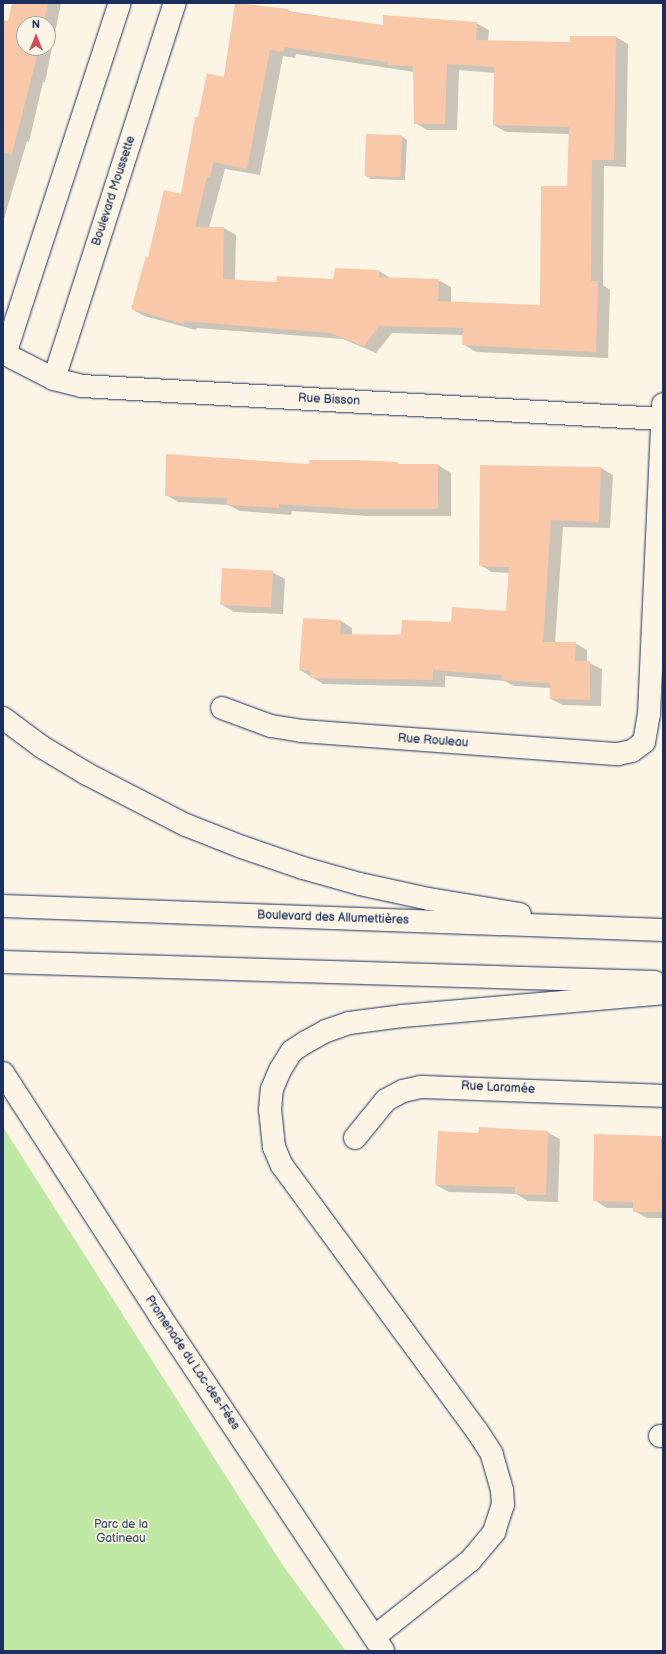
<!DOCTYPE html>
<html>
<head>
<meta charset="utf-8">
<style>
  body { margin:0 }
  #map { position:relative; width:666px; height:1654px; overflow:hidden; background:#fcf5e5; font-family:"Balsamiq Sans",sans-serif }
  div>[style] { position:absolute }
  .green>* { inset:0; background:#bfe8a4 }
  .shadow>* { inset:0; background:#0003 }
  .building>* { inset:0; background:#f9c8a9; transform-origin:0 0 }
  .roads { filter:drop-shadow(0 0 1px #1b2f5e) drop-shadow(0 0 1px #1b2f5e) }
  .street>* { height:22px; margin:-11px; padding:0 11px; transform-origin:11px; border-radius:11px; background:#fcf5e5 }
  .secondary>* { height:22px; margin:-11px; padding:0 11px; transform-origin:11px; border-radius:11px; background:#fcf5e5 }
  .highway>* { height:22px; margin:-11px; padding:0 11px; transform-origin:11px; border-radius:11px; background:#fcf5e5 }
  span { translate:-50% -50%; white-space:nowrap; text-align:center; line-height:1.15; -webkit-text-stroke:3.5px #fcf5e5; paint-order:stroke }
  .street-label { font-size:12px; color:#1b2f5e }
  .park-label { font-size:12px; color:#3c546c }
  .frame { position:absolute; inset:0; border:4px solid #1b2f5e; pointer-events:none }
  .north { position:absolute; left:16px; top:16px; width:40px; height:40px; box-sizing:border-box; background:#fcf5e5; border:1px solid #a2a6af; border-radius:50%; rotate:0deg; font-size:11px; font-weight:700; line-height:16px; text-align:center; color:#1b2f5e }
  .north::after { content:''; display:block; margin:auto; width:14px; height:18px; background:#d1495b; clip-path:polygon(50% 0,100% 100%,50% 72%,0 100%) }
</style>
</head>
<body>
<div id="map">
  <div class="green">
    <div style="clip-path:polygon(3px 1127px,284px 1567px,346px 1651px,3px 1651px)"></div>
  </div>
  <div class="shadow">
    <div style="clip-path:polygon(evenodd,13px 3px,61px 3px,45px 82px,43px 82px,29px 142px,27px 141px,3px 222px,3px 21px,9px 22px,13px 3px,24px 24px,48px 24px,48px 48px,24px 48px,24px 24px)"></div>
    <div style="clip-path:polygon(evenodd,236px 3px,384px 26px,476px 23px,489px 30px,488px 41px,571px 43px,616px 37px,628px 44px,626px 167px,604px 166px,603px 285px,610px 290px,608px 358px,476px 352px,463px 344px,464px 335px,392px 333px,376px 353px,343px 339px,197px 328px,196px 330px,144px 316px,132px 309px,148px 258px,182px 195px,199px 118px,224px 78px,236px 3px,296px 54px,414px 72px,415px 123px,427px 130px,457px 130px,459px 70px,495px 73px,494px 125px,506px 132px,569px 134px,568px 187px,541px 306px,451px 302px,451px 287px,438px 280px,392px 279px,379px 271px,336px 269px,334px 280px,277px 283px,235px 281px,236px 235px,224px 228px,209px 228px,225px 169px,260px 175px,283px 56px,295px 58px,296px 54px)"></div>
    <div style="clip-path:polygon(401px 136px,407px 140px,405px 180px,371px 179px,365px 175px)"></div>
    <div style="clip-path:polygon(397px 463px,402px 465px,438px 465px,451px 473px,451px 516px,368px 516px,292px 511px,291px 515px,240px 511px,228px 505px,178px 502px,166px 495px,310px 465px)"></div>
    <div style="clip-path:polygon(601px 468px,613px 475px,610px 528px,563px 527px,555px 643px,575px 643px,587px 650px,587px 662px,602px 669px,601px 706px,563px 705px,551px 699px,551px 688px,514px 686px,505px 681px,445px 676px,445px 687px,323px 684px,300px 670px,341px 621px,352px 628px,352px 635px,397px 636px,507px 612px,509px 573px,492px 572px,480px 565px)"></div>
    <div style="clip-path:polygon(272px 572px,285px 579px,283px 614px,234px 612px,221px 604px)"></div>
    <div style="clip-path:polygon(547px 1132px,560px 1139px,558px 1202px,528px 1201px,516px 1194px,449px 1192px,436px 1185px,479px 1134px)"></div>
    <div style="clip-path:polygon(661px 1137px,663px 1139px,663px 1218px,647px 1218px,634px 1211px,634px 1208px,607px 1208px,594px 1200px)"></div>
  </div>
  <div class="building">
    <div style="clip-path:polygon(12px 3px,48px 3px,44px 24px,24px 24px,24px 48px,39px 48px,12px 154px,3px 153px,3px 20px,8px 21px)"></div>
    <div style="clip-path:polygon(evenodd,235px 3px,289px 9px,289px 12px,383px 25px,383px 15px,477px 22px,476px 40px,570px 42px,570px 36px,616px 36px,614px 160px,592px 160px,591px 281px,598px 281px,596px 352px,462px 345px,463px 328px,379px 326px,364px 346px,330px 333px,184px 321px,184px 324px,131px 309px,146px 256px,148px 257px,164px 190px,181px 194px,195px 117px,198px 117px,207px 73px,224px 77px,235px 3px,284px 47px,388px 62px,388px 65px,413px 66px,414px 124px,445px 124px,447px 64px,494px 67px,493px 125px,569px 127px,567px 186px,541px 186px,540px 305px,438px 301px,439px 279px,379px 277px,379px 270px,335px 268px,333px 279px,277px 276px,276px 282px,223px 279px,224px 227px,195px 227px,207px 177px,210px 178px,213px 162px,247px 169px,270px 50px,283px 52px,284px 47px)"></div>
    <div style="left:366px;top:134px;width:36px;height:42px;rotate:2deg"></div>
    <div style="clip-path:polygon(166px 454px,309px 464px,309px 460px,356px 460px,398px 462px,397px 464px,438px 464px,438px 509px,355px 509px,279px 504px,279px 508px,226px 505px,227px 498px,165px 496px)"></div>
    <div style="clip-path:polygon(480px 465px,601px 467px,599px 522px,551px 520px,543px 642px,576px 642px,575px 661px,590px 661px,590px 700px,550px 699px,550px 683px,501px 680px,502px 675px,433px 670px,433px 680px,310px 678px,310px 671px,299px 670px,303px 618px,341px 620px,340px 634px,397px 635px,401px 634px,402px 620px,451px 622px,452px 607px,506px 611px,509px 567px,479px 566px)"></div>
    <div style="left:222px;top:568px;width:51px;height:37px;rotate:3deg"></div>
    <div style="clip-path:polygon(479px 1127px,548px 1131px,546px 1195px,515px 1194px,515px 1187px,435px 1185px,438px 1131px,478px 1133px)"></div>
    <div style="clip-path:polygon(594px 1134px,661px 1136px,663px 1212px,633px 1212px,633px 1202px,593px 1201px)"></div>
  </div>
  <div class="roads">
    <div class="street">
      <div style="left:3px;top:353px;width:57px;rotate:27deg"></div>
      <div style="left:54px;top:379px;width:29px;rotate:14deg"></div>
      <div style="left:82px;top:386px;width:581px;rotate:3.26deg"></div>
      <div style="left:222px;top:708px;width:52px;rotate:20.2deg"></div>
      <div style="left:271px;top:726px;width:31px;rotate:9deg"></div>
      <div style="left:302px;top:731px;width:317px;rotate:4.2deg"></div>
      <div style="left:618px;top:754px;width:14px;rotate:-12deg"></div>
      <div style="left:632px;top:751px;width:15px;rotate:-37deg"></div>
      <div style="left:644px;top:742px;width:28px;rotate:-80deg"></div>
      <div style="left:649px;top:714px;width:310px;rotate:-87.4deg"></div>
      <div style="left:355px;top:1138px;width:49px;rotate:-50.8deg"></div>
      <div style="left:386px;top:1100px;width:19px;rotate:-28deg"></div>
      <div style="left:403px;top:1091px;width:18px;rotate:-13deg"></div>
      <div style="left:421px;top:1087px;width:242px;rotate:2.1deg"></div>
      <div style="left:660px;top:1436px;width:3px"></div>
    </div>
    <div class="secondary">
      <div style="left:5px;top:354px;width:369px;rotate:-71.9deg"></div>
      <div style="left:54px;top:379px;width:395px;rotate:-72.2deg"></div>
      <div style="left:3px;top:1073px;width:289px;rotate:57.1deg"></div>
      <div style="left:160px;top:1316px;width:402px;rotate:56.3deg"></div>
    </div>
    <div class="highway">
      <div style="left:3px;top:718px;width:49px;rotate:36.6deg"></div>
      <div style="left:42px;top:747px;width:52px;rotate:31deg"></div>
      <div style="left:87px;top:774px;width:111px;rotate:27.3deg"></div>
      <div style="left:186px;top:825px;width:60px;rotate:21.4deg"></div>
      <div style="left:242px;top:847px;width:65px;rotate:19deg"></div>
      <div style="left:303px;top:868px;width:59px;rotate:15.7deg"></div>
      <div style="left:360px;top:884px;width:71px;rotate:12.3deg"></div>
      <div style="left:429px;top:899px;width:92px;rotate:9.4deg"></div>
      <div style="left:3px;top:906px;width:660px;rotate:2.08deg"></div>
      <div style="left:3px;top:962px;width:652px;rotate:1.76deg"></div>
      <div style="left:374px;top:1637px;width:122px;rotate:-38.4deg"></div>
      <div style="left:470px;top:1561px;width:38px;rotate:-50deg"></div>
      <div style="left:494px;top:1532px;width:28px;rotate:-72deg"></div>
      <div style="left:503px;top:1505px;width:15px;rotate:-94deg"></div>
      <div style="left:502px;top:1490px;width:37px;rotate:-106deg"></div>
      <div style="left:492px;top:1454px;width:27px;rotate:-123deg"></div>
      <div style="left:477px;top:1431px;width:329px;rotate:-126.3deg"></div>
      <div style="left:282px;top:1166px;width:21px;rotate:-113deg"></div>
      <div style="left:274px;top:1147px;width:37px;rotate:-96deg"></div>
      <div style="left:270px;top:1110px;width:21px;rotate:-85deg"></div>
      <div style="left:272px;top:1089px;width:21px;rotate:-67deg"></div>
      <div style="left:280px;top:1070px;width:22px;rotate:-58deg"></div>
      <div style="left:292px;top:1051px;width:17px;rotate:-33deg"></div>
      <div style="left:306px;top:1042px;width:23px;rotate:-29deg"></div>
      <div style="left:326px;top:1031px;width:24px;rotate:-19deg"></div>
      <div style="left:349px;top:1023px;width:53px;rotate:-7.5deg"></div>
      <div style="left:402px;top:1016px;width:262px;rotate:-5deg"></div>
    </div>
  </div>
  <div class="street-label">
    <span style="left:114px;top:191px;rotate:-72deg">Boulevard Moussette</span>
    <span style="left:329px;top:400px;rotate:3deg">Rue Bisson</span>
    <span style="left:433px;top:741px;rotate:4deg">Rue Rouleau</span>
    <span style="left:333px;top:918px;rotate:2deg">Boulevard des Allumettières</span>
    <span style="left:498px;top:1088px;rotate:3deg">Rue Laramée</span>
    <span style="left:192px;top:1363px;rotate:56deg">Promenade du Lac-des-Fées</span>
  </div>
  <div class="park-label">
    <span style="left:121px;top:1532px">Parc de la<br>Gatineau</span>
  </div>
  <div class="frame"></div>
  <div class="north">N</div>
</div>
</body>
</html>
